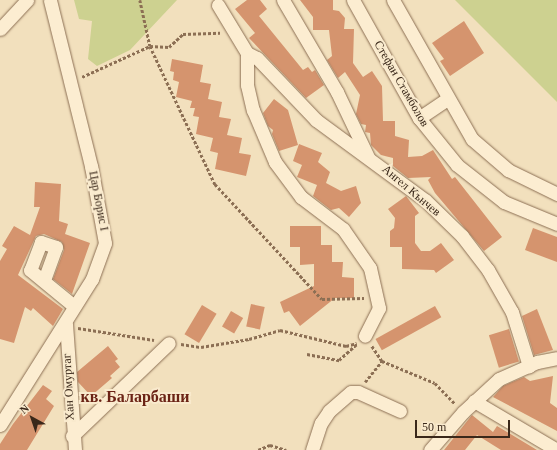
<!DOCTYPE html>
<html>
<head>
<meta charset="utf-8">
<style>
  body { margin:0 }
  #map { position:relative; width:557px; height:450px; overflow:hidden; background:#f2e0bd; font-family:Georgia,serif }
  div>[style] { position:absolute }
  .green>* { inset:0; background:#cdd190 }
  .building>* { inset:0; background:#d5946e; transform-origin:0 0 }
  .path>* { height:2.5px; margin-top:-1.25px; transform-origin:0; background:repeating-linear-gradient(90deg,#8c6f54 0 3px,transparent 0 5px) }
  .roads { filter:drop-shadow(0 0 1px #8c6f54) drop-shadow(0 0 1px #8c6f54) }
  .street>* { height:13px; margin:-6.5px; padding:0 6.5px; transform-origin:6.5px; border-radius:6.5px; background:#fcedd1 }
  span { translate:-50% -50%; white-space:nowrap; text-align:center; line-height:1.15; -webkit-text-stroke:4px #f9eacd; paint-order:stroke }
  .street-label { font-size:12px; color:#3a281a }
  .district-label { font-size:16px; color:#6b2315; font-weight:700 }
  .north { position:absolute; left:12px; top:398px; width:40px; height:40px; -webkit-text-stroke:3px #f9eacd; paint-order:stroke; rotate:320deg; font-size:11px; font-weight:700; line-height:16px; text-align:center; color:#3a281a }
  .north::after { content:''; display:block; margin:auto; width:14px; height:18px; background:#3a281a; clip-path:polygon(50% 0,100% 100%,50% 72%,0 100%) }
  .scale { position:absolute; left:415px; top:420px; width:95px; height:18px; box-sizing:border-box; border:2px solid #3a281a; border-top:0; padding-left:5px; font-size:12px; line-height:14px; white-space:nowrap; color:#3a281a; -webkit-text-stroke:3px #f9eacd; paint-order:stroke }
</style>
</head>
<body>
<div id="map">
  <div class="green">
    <div style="clip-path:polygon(74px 0,177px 0,130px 50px,97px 66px,88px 59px,92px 21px,79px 19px)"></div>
    <div style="clip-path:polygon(455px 0,557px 0,557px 102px)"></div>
  </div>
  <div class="building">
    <div style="clip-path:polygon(247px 0,260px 0,267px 9px,259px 16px,303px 70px,308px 67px,312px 72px,315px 70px,324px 85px,306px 98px,249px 38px,255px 33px,235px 9px)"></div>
    <div style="clip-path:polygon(300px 0,333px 0,333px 10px,339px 11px,345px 18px,344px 29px,354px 29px,353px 63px,363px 77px,372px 71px,382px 86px,383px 121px,395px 121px,395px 136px,409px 140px,408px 157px,422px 156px,433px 150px,452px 179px,455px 177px,502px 237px,484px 251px,435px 193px,428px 180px,431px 177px,408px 178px,393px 166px,393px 158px,381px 155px,371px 145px,370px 133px,365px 132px,366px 125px,361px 124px,356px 114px,360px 95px,345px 72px,338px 78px,327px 60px,332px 56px,329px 30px,313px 30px,313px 17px)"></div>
    <div style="clip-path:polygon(464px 21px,484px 53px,450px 76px,440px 61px,444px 59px,432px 43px)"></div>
    <div style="clip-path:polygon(172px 59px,203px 65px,200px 82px,211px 84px,208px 99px,222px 102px,219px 117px,231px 119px,227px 135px,242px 138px,239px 153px,251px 155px,246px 176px,215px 169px,218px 153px,210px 151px,213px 138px,196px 134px,199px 117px,193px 116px,195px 108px,190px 108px,192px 101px,176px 97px,179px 82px,173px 80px,174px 72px,170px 71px)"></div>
    <div style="clip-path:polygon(274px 99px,288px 110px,298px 145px,279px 151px,272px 134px,273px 130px,268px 126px,263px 113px)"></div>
    <div style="clip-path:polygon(299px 144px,322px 153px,318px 162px,330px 172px,326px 183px,341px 191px,356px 186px,361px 203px,349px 217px,339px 208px,331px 210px,313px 196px,317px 185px,297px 177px,302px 165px,293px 161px)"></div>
    <div style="clip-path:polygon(35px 182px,61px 184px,59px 221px,68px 224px,65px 234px,90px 243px,72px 294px,53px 279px,64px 250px,62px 242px,44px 234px,36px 236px,18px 275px,63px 309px,53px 326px,33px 308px,31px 311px,25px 307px,14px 343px,0 339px,0 261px,7px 249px,2px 246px,14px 226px,30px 235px,40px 207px,34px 207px)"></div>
    <div style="clip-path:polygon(406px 196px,419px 213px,415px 216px,415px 243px,421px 251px,430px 251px,441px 243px,454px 260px,436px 273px,434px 270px,402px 269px,402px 247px,390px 247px,390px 231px,394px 228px,395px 218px,388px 209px)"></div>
    <div style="clip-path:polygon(290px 226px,321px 226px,321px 245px,332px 245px,332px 262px,343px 262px,342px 277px,354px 278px,354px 298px,335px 298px,300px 326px,289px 311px,284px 313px,280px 302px,314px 286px,314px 264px,300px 265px,300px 247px,290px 247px)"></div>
    <div style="clip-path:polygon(533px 228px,557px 237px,557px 262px,525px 250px)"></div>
    <div style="left:251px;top:304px;width:14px;height:23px;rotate:12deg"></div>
    <div style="left:202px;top:305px;width:17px;height:34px;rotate:31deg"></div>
    <div style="left:435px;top:306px;width:13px;height:68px;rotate:61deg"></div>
    <div style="clip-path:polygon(537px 309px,553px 350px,534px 355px,522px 316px)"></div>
    <div style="left:231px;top:311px;width:14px;height:18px;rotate:30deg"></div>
    <div style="left:509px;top:329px;width:34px;height:21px;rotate:73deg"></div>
    <div style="clip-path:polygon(108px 346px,118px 359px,115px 361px,120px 367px,110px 376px,112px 378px,91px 396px,78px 382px,77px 372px)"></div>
    <div style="clip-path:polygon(553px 376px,550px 403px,557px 408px,557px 431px,493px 397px,503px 386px,524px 377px,530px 381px)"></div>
    <div style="clip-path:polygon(43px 385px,52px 391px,46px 399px,54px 406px,27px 450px,0 450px,0 444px,13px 424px)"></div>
    <div style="clip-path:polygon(472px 415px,493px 432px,497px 426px,537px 450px,501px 450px,477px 435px,465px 450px,444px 450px)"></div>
  </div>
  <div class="path">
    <div style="left:140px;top:0;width:47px;rotate:77.7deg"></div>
    <div style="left:150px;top:46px;width:153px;rotate:64.8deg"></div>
    <div style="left:215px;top:184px;width:157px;rotate:47.1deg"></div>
    <div style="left:322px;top:299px;width:42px;rotate:-1.4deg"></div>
    <div style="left:82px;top:77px;width:75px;rotate:-24.5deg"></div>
    <div style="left:150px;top:46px;width:19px;rotate:3deg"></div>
    <div style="left:169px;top:47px;width:19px;rotate:-43deg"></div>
    <div style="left:183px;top:34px;width:37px;rotate:-2deg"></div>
    <div style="left:78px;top:328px;width:77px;rotate:9deg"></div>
    <div style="left:181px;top:344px;width:20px;rotate:9deg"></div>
    <div style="left:201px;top:347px;width:49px;rotate:-9.5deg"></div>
    <div style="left:249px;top:339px;width:32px;rotate:-16deg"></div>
    <div style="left:280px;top:330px;width:68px;rotate:13.6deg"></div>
    <div style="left:346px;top:346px;width:11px;rotate:-15deg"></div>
    <div style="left:372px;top:346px;width:18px;rotate:56deg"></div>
    <div style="left:382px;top:361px;width:57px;rotate:22.5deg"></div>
    <div style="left:435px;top:383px;width:29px;rotate:46deg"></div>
    <div style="left:307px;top:354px;width:33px;rotate:11deg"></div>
    <div style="left:339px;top:360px;width:24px;rotate:-42deg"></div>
    <div style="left:365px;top:382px;width:27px;rotate:-51deg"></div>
    <div style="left:258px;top:450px;width:13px;rotate:-23deg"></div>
    <div style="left:270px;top:445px;width:17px;rotate:17deg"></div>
  </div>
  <div class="roads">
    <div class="street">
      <div style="left:283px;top:0;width:107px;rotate:59.6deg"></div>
      <div style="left:337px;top:92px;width:72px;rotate:64.5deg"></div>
      <div style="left:353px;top:0;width:135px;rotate:60.8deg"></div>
      <div style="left:419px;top:118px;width:60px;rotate:51deg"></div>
      <div style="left:457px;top:165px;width:60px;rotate:38.2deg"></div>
      <div style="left:504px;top:202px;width:57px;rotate:22.5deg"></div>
      <div style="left:393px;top:0;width:160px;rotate:60.4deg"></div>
      <div style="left:472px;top:139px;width:48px;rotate:40.7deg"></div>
      <div style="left:508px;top:170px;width:55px;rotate:26.1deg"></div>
      <div style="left:218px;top:5px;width:56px;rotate:58.9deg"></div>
      <div style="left:247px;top:53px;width:32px;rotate:90deg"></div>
      <div style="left:247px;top:85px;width:26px;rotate:77deg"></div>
      <div style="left:253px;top:110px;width:56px;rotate:67.1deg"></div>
      <div style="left:275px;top:162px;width:44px;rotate:53.4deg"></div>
      <div style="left:301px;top:197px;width:53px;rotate:37.3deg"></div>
      <div style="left:343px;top:229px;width:47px;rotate:55.3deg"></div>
      <div style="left:370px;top:268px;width:41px;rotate:77.3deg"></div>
      <div style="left:379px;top:308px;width:31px;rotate:117deg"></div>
      <div style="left:0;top:29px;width:40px;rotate:-47deg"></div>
      <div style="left:247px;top:53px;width:11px;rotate:27deg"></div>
      <div style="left:257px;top:58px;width:86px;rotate:46.4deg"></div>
      <div style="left:316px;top:120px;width:135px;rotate:36.3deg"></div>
      <div style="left:425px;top:200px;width:52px;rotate:44.2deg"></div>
      <div style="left:462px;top:236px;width:43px;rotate:52.6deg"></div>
      <div style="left:488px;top:270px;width:48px;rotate:60.3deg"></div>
      <div style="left:512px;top:312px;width:57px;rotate:72.5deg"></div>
      <div style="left:419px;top:118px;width:34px;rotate:-34deg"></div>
      <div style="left:44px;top:280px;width:35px;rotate:-70deg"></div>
      <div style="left:56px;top:247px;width:16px;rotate:-162deg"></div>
      <div style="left:41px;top:242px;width:30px;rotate:111deg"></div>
      <div style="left:30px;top:270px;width:57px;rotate:39.3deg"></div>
      <div style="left:66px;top:324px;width:126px;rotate:85.9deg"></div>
      <div style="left:474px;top:401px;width:96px;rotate:30.6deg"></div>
      <div style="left:0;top:425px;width:173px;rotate:-57.8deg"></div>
      <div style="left:92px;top:279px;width:38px;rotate:-70deg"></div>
      <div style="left:105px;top:243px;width:78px;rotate:-100.3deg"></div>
      <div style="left:91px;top:166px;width:171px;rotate:-103.9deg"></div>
      <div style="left:72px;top:436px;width:134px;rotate:-43.8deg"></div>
      <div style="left:312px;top:450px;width:28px;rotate:-72deg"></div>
      <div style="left:321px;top:423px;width:14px;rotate:-56deg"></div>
      <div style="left:329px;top:411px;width:29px;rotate:-41deg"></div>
      <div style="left:351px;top:392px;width:7px"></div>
      <div style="left:358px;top:392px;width:46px;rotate:24.3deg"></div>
      <div style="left:430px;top:450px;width:50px;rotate:-49deg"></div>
      <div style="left:463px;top:412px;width:49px;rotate:-42.5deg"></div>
      <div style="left:499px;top:379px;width:42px;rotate:-24.1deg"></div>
      <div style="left:537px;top:362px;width:20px;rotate:-11deg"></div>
    </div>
  </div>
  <div class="street-label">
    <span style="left:401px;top:84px;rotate:60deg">Стефан Стамболов</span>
    <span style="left:411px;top:191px;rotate:40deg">Ангел Кънчев</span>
    <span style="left:98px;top:201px;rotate:79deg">Цар Борис I</span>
    <span style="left:69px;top:387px;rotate:-93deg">Хан Омуртаг</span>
  </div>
  <div class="district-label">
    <span style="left:135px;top:397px">кв. Баларбаши</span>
  </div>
  <div class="north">N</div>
  <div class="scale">50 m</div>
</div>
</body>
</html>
